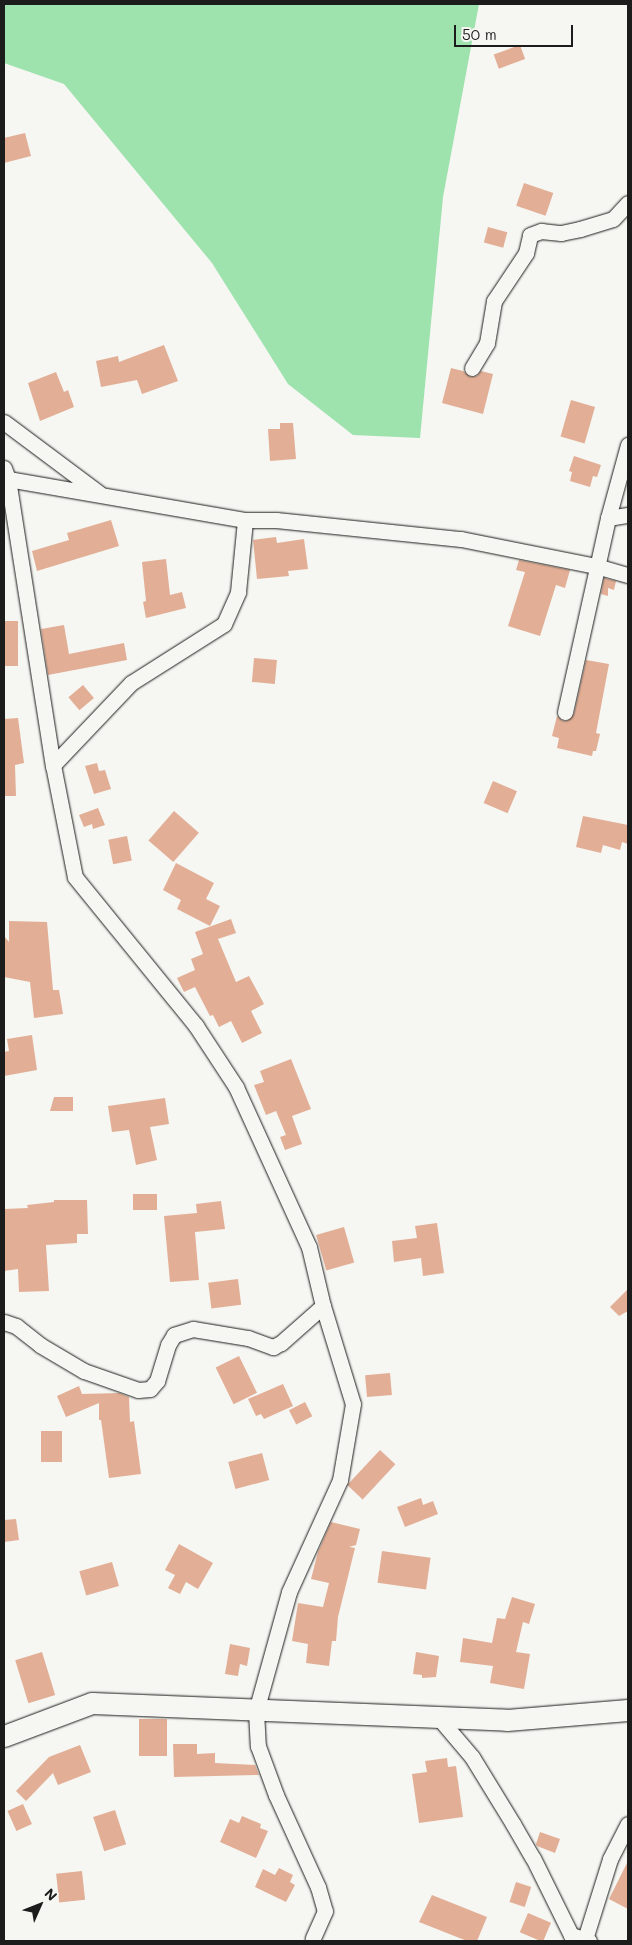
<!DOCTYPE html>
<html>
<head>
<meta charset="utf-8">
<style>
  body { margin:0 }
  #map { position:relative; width:632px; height:1945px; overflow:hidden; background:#f6f6f2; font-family:Mali,sans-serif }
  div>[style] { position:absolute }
  .green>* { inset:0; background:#9ee2ae }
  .building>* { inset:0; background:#e2af96; transform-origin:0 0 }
  .roads { filter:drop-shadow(0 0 1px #1c1c1c) drop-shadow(0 0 1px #1c1c1c) }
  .minor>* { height:15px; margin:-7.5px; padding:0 7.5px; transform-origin:7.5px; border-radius:7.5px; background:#f6f6f2 }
  .secondary>* { height:21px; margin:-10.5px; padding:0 10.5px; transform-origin:10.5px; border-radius:10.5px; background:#f6f6f2 }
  span { translate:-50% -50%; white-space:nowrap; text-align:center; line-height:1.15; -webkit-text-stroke:4px #f6f6f2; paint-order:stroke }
  .frame { position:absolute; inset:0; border:5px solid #1c1c1c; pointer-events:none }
  .north { position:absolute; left:15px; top:1880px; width:50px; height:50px; -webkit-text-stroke:4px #f6f6f2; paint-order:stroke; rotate:46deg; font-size:14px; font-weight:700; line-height:20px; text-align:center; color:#1c1c1c }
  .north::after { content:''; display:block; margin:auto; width:18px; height:22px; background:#1c1c1c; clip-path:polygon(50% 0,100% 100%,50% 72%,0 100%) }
  .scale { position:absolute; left:454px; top:25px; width:119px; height:22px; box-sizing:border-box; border:2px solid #1c1c1c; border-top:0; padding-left:6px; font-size:15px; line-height:18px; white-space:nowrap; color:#1c1c1c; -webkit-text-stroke:4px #f6f6f2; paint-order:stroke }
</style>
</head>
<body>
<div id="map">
  <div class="green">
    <div style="clip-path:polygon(4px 4px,479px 4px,443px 197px,420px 438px,353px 435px,288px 384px,212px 263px,64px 84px,4px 63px)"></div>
  </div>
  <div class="building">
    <div style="left:520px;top:45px;width:15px;height:28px;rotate:70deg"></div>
    <div style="clip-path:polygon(25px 133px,31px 156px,4px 163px,4px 138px)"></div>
    <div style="left:524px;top:183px;width:31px;height:24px;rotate:19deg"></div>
    <div style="left:488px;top:227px;width:20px;height:16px;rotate:15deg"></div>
    <div style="clip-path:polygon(164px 345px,178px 381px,142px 394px,137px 380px,101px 387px,96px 361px,118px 356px,119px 362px)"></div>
    <div style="clip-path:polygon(451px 368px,463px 371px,471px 377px,477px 376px,481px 371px,493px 374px,483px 414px,442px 403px)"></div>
    <div style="clip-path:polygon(56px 372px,64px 392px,68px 390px,74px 407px,40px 421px,28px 383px)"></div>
    <div style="left:571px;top:400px;width:25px;height:38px;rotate:16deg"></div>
    <div style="clip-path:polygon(280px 423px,293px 423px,296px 459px,270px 461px,268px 429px,280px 429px)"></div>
    <div style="clip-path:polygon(574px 456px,601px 465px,597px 477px,593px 476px,590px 487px,570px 481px,572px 472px,569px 471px)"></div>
    <div style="clip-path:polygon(111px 520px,119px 546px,37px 571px,32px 551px,69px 540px,67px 533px)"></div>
    <div style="clip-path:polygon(276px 537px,277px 543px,304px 539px,308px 569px,288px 571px,289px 576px,257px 579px,253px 540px)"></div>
    <div style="clip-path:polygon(166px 559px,170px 595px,182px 592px,186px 608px,146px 618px,143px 602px,146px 601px,142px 562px)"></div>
    <div style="clip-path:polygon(519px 560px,570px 570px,565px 588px,556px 585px,540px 636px,508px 626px,525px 572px,516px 570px)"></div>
    <div style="clip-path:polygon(604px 578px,616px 581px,614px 590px,608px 588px,608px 596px,601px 594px)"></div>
    <div style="left:4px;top:621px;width:14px;height:45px"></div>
    <div style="clip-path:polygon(64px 625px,69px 654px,124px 643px,127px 660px,48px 675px,41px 629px)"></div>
    <div style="left:254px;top:658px;width:23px;height:24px;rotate:5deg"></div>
    <div style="clip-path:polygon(586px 660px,609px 664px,596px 733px,600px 734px,596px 751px,593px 751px,592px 756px,557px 748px,559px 738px,552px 736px,557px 716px,563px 721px,567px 721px,574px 714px)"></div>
    <div style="left:83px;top:685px;width:17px;height:19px;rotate:50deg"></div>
    <div style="clip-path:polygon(18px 718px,24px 763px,15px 765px,16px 796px,4px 796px,4px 719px)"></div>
    <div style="clip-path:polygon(97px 763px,99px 771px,105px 770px,111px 789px,94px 794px,85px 766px)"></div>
    <div style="left:493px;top:781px;width:26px;height:24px;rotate:23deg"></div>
    <div style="clip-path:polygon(98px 808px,105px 825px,93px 829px,92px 824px,84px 827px,79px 815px)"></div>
    <div style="left:174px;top:811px;width:33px;height:39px;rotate:41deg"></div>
    <div style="clip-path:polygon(583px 816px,628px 825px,628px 844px,622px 842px,620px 850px,603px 845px,601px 853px,576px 847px)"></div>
    <div style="left:127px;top:836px;width:25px;height:19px;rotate:79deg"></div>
    <div style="clip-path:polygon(176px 863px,214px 883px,206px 899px,220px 906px,210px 926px,177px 909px,181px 900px,163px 890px)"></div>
    <div style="clip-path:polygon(231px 919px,236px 933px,218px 939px,236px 982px,249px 976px,264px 1004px,251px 1011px,262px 1033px,242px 1043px,231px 1021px,219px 1027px,213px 1015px,210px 1016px,195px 987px,184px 992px,177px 978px,195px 970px,191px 959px,203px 954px,195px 932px)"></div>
    <div style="clip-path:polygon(9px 921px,47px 922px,53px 990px,59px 990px,63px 1014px,34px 1018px,30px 982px,4px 977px,4px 936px,9px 942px)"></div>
    <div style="clip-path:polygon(32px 1035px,37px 1070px,4px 1076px,4px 1052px,9px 1051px,7px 1039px)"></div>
    <div style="clip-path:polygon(291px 1059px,311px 1109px,292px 1116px,302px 1144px,285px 1150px,280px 1137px,286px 1135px,276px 1111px,266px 1115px,254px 1085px,264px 1082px,260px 1071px)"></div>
    <div style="clip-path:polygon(54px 1097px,73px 1097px,73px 1111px,50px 1111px)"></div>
    <div style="clip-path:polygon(165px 1098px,169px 1124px,150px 1127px,157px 1160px,136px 1165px,129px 1130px,112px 1132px,108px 1106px)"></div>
    <div style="left:133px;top:1194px;width:24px;height:16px"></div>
    <div style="clip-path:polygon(54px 1200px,87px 1200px,88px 1234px,77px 1234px,77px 1243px,46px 1245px,49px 1291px,19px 1292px,18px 1269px,4px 1271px,4px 1209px,28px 1208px,27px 1205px,54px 1202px)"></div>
    <div style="clip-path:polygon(221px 1201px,225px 1229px,195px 1232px,199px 1280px,170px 1282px,164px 1216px,197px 1213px,196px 1204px)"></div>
    <div style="clip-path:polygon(437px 1223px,444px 1273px,423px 1276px,421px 1258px,394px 1262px,392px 1241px,417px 1238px,415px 1226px)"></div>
    <div style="left:344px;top:1227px;width:37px;height:29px;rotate:74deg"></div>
    <div style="left:238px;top:1279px;width:26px;height:30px;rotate:83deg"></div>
    <div style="clip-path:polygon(628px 1289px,628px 1311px,619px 1316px,610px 1307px)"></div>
    <div style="left:239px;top:1356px;width:41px;height:26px;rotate:64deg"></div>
    <div style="left:390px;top:1373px;width:22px;height:25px;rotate:85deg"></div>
    <div style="clip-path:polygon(283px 1384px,293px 1406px,264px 1419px,261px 1414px,256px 1416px,248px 1399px)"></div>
    <div style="clip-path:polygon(79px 1386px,82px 1394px,119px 1393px,129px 1397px,130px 1422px,134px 1421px,141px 1474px,109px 1478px,101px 1420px,99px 1420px,99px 1403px,66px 1417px,57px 1396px)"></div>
    <div style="left:305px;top:1402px;width:16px;height:18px;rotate:63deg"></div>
    <div style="left:41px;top:1431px;width:21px;height:31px"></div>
    <div style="left:380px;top:1450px;width:21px;height:48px;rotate:43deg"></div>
    <div style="left:262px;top:1453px;width:28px;height:35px;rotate:75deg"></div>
    <div style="clip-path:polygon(421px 1498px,423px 1505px,433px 1501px,438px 1514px,405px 1527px,397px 1507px)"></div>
    <div style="clip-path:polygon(16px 1519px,19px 1540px,4px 1542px,4px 1520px)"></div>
    <div style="clip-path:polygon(331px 1522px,360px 1529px,356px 1545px,349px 1547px,355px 1548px,338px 1617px,336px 1641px,332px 1641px,329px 1666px,306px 1663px,308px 1644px,292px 1641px,298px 1603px,323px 1607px,329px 1583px,311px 1579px,318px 1552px)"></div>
    <div style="clip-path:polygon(179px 1544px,213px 1563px,198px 1589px,186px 1582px,180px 1594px,168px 1588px,175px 1575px,165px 1570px)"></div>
    <div style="left:382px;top:1551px;width:49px;height:32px;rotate:8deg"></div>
    <div style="left:112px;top:1562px;width:25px;height:34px;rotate:74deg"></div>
    <div style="clip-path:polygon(512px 1597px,535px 1604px,529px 1624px,523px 1622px,516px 1652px,530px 1654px,524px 1689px,490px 1683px,493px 1666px,460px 1662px,463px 1638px,492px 1643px,497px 1618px,505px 1619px)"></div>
    <div style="clip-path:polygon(230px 1644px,250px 1648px,247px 1666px,240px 1664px,238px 1676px,225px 1674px)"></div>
    <div style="left:42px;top:1652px;width:45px;height:28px;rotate:73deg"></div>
    <div style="clip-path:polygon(416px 1652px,439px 1656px,436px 1677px,422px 1678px,422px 1675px,413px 1674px)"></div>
    <div style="left:139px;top:1719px;width:28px;height:37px"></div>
    <div style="clip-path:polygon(173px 1744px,197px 1744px,197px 1754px,215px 1753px,215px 1763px,255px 1765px,259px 1775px,174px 1777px)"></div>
    <div style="clip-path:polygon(80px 1745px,91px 1772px,58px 1785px,53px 1773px,26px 1801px,16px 1791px,49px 1757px)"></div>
    <div style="clip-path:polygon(447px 1758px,448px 1767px,456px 1766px,463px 1817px,419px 1823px,412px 1774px,427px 1772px,425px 1761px)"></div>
    <div style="left:23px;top:1804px;width:22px;height:17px;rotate:66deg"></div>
    <div style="left:115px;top:1810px;width:36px;height:23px;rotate:72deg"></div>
    <div style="clip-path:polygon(242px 1816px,261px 1824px,260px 1828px,268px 1831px,256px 1858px,220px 1842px,230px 1819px,239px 1823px)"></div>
    <div style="clip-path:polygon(540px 1832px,560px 1839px,555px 1853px,537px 1846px,536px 1844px)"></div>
    <div style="clip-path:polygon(628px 1861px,628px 1909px,609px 1899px)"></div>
    <div style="clip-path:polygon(279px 1868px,293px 1875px,290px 1882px,295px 1885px,286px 1902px,255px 1887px,263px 1869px,275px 1875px)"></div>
    <div style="left:82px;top:1871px;width:29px;height:26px;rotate:84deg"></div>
    <div style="left:516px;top:1882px;width:16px;height:21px;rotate:18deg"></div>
    <div style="clip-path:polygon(432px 1895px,487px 1917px,477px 1941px,467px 1941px,419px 1922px)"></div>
    <div style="left:528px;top:1913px;width:25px;height:21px;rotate:23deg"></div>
  </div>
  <div class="roads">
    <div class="minor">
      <div style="left:472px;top:368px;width:29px;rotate:-59deg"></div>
      <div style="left:487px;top:343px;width:43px;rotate:-80.5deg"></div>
      <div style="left:494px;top:301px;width:58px;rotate:-56.3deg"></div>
      <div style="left:526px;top:253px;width:18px;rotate:-77deg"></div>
      <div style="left:530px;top:235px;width:12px;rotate:-20deg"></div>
      <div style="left:541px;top:231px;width:20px;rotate:6deg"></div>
      <div style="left:561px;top:233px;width:19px;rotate:-12deg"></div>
      <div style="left:580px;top:229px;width:34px;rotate:-17deg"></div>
      <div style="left:613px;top:219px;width:22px;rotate:-47deg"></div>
      <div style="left:4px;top:422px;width:119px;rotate:36.8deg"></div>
      <div style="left:4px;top:468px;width:12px;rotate:70deg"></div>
      <div style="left:8px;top:479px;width:290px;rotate:81.1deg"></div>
      <div style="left:53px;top:765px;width:114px;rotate:78.9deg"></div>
      <div style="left:75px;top:877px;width:192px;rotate:50.9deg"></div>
      <div style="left:196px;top:1026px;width:73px;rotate:56.7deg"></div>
      <div style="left:236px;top:1087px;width:176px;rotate:65.5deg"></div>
      <div style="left:309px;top:1247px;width:61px;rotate:76.7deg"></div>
      <div style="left:323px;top:1306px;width:102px;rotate:73deg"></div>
      <div style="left:353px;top:1404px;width:77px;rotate:99.7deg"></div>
      <div style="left:340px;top:1480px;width:123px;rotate:114.5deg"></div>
      <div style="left:289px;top:1592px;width:123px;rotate:105.5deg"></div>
      <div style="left:256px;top:1711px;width:35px;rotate:87deg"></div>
      <div style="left:258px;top:1746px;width:52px;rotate:69.8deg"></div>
      <div style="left:276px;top:1795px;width:101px;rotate:65.5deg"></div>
      <div style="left:318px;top:1887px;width:25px;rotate:74deg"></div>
      <div style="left:325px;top:1911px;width:30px;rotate:114deg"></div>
      <div style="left:8px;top:479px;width:241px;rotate:9.8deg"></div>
      <div style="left:245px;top:520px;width:31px"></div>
      <div style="left:276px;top:520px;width:186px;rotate:5.9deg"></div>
      <div style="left:461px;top:539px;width:138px;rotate:11.3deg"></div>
      <div style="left:596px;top:566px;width:33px;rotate:16deg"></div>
      <div style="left:608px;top:518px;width:76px;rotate:-74.7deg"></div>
      <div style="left:565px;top:712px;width:199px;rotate:-77.5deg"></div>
      <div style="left:608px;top:518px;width:20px;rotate:-9deg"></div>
      <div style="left:53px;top:765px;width:113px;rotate:-46.4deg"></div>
      <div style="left:131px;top:683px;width:110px;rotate:-32.4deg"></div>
      <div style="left:224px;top:624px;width:35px;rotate:-66deg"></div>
      <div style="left:238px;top:592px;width:72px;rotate:-84.4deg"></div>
      <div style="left:4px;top:1322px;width:13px;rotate:18deg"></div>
      <div style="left:16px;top:1326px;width:31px;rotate:38deg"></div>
      <div style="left:40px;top:1345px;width:51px;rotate:30.6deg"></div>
      <div style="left:84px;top:1371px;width:57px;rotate:19.4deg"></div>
      <div style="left:138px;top:1390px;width:12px;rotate:-5deg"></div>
      <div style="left:150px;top:1389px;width:11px;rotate:-49deg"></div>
      <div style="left:157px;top:1381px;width:38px;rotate:-73deg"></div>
      <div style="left:168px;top:1345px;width:12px;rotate:-59deg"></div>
      <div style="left:174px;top:1335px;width:20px;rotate:-18deg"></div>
      <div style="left:193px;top:1329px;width:56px;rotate:9.3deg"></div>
      <div style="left:248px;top:1338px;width:27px;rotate:20deg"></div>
      <div style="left:273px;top:1347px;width:9px;rotate:-27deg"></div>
      <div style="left:281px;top:1343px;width:56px;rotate:-41.4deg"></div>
      <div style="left:438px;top:1717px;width:52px;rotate:49.6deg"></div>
      <div style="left:472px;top:1757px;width:79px;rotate:58.5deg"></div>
      <div style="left:513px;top:1824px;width:39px;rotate:60deg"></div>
      <div style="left:533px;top:1858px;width:86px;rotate:63.7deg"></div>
      <div style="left:571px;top:1935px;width:19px;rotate:18deg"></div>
      <div style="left:585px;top:1939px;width:84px;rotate:-72.6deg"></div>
      <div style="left:610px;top:1859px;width:39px;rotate:-63deg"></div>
    </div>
    <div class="secondary">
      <div style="left:4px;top:1736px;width:94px;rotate:-20.6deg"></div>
      <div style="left:92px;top:1703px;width:415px;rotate:2.3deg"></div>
      <div style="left:507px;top:1720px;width:121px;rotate:-4.7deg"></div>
    </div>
  </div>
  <div class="frame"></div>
  <div class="north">N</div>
  <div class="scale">50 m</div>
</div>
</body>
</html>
